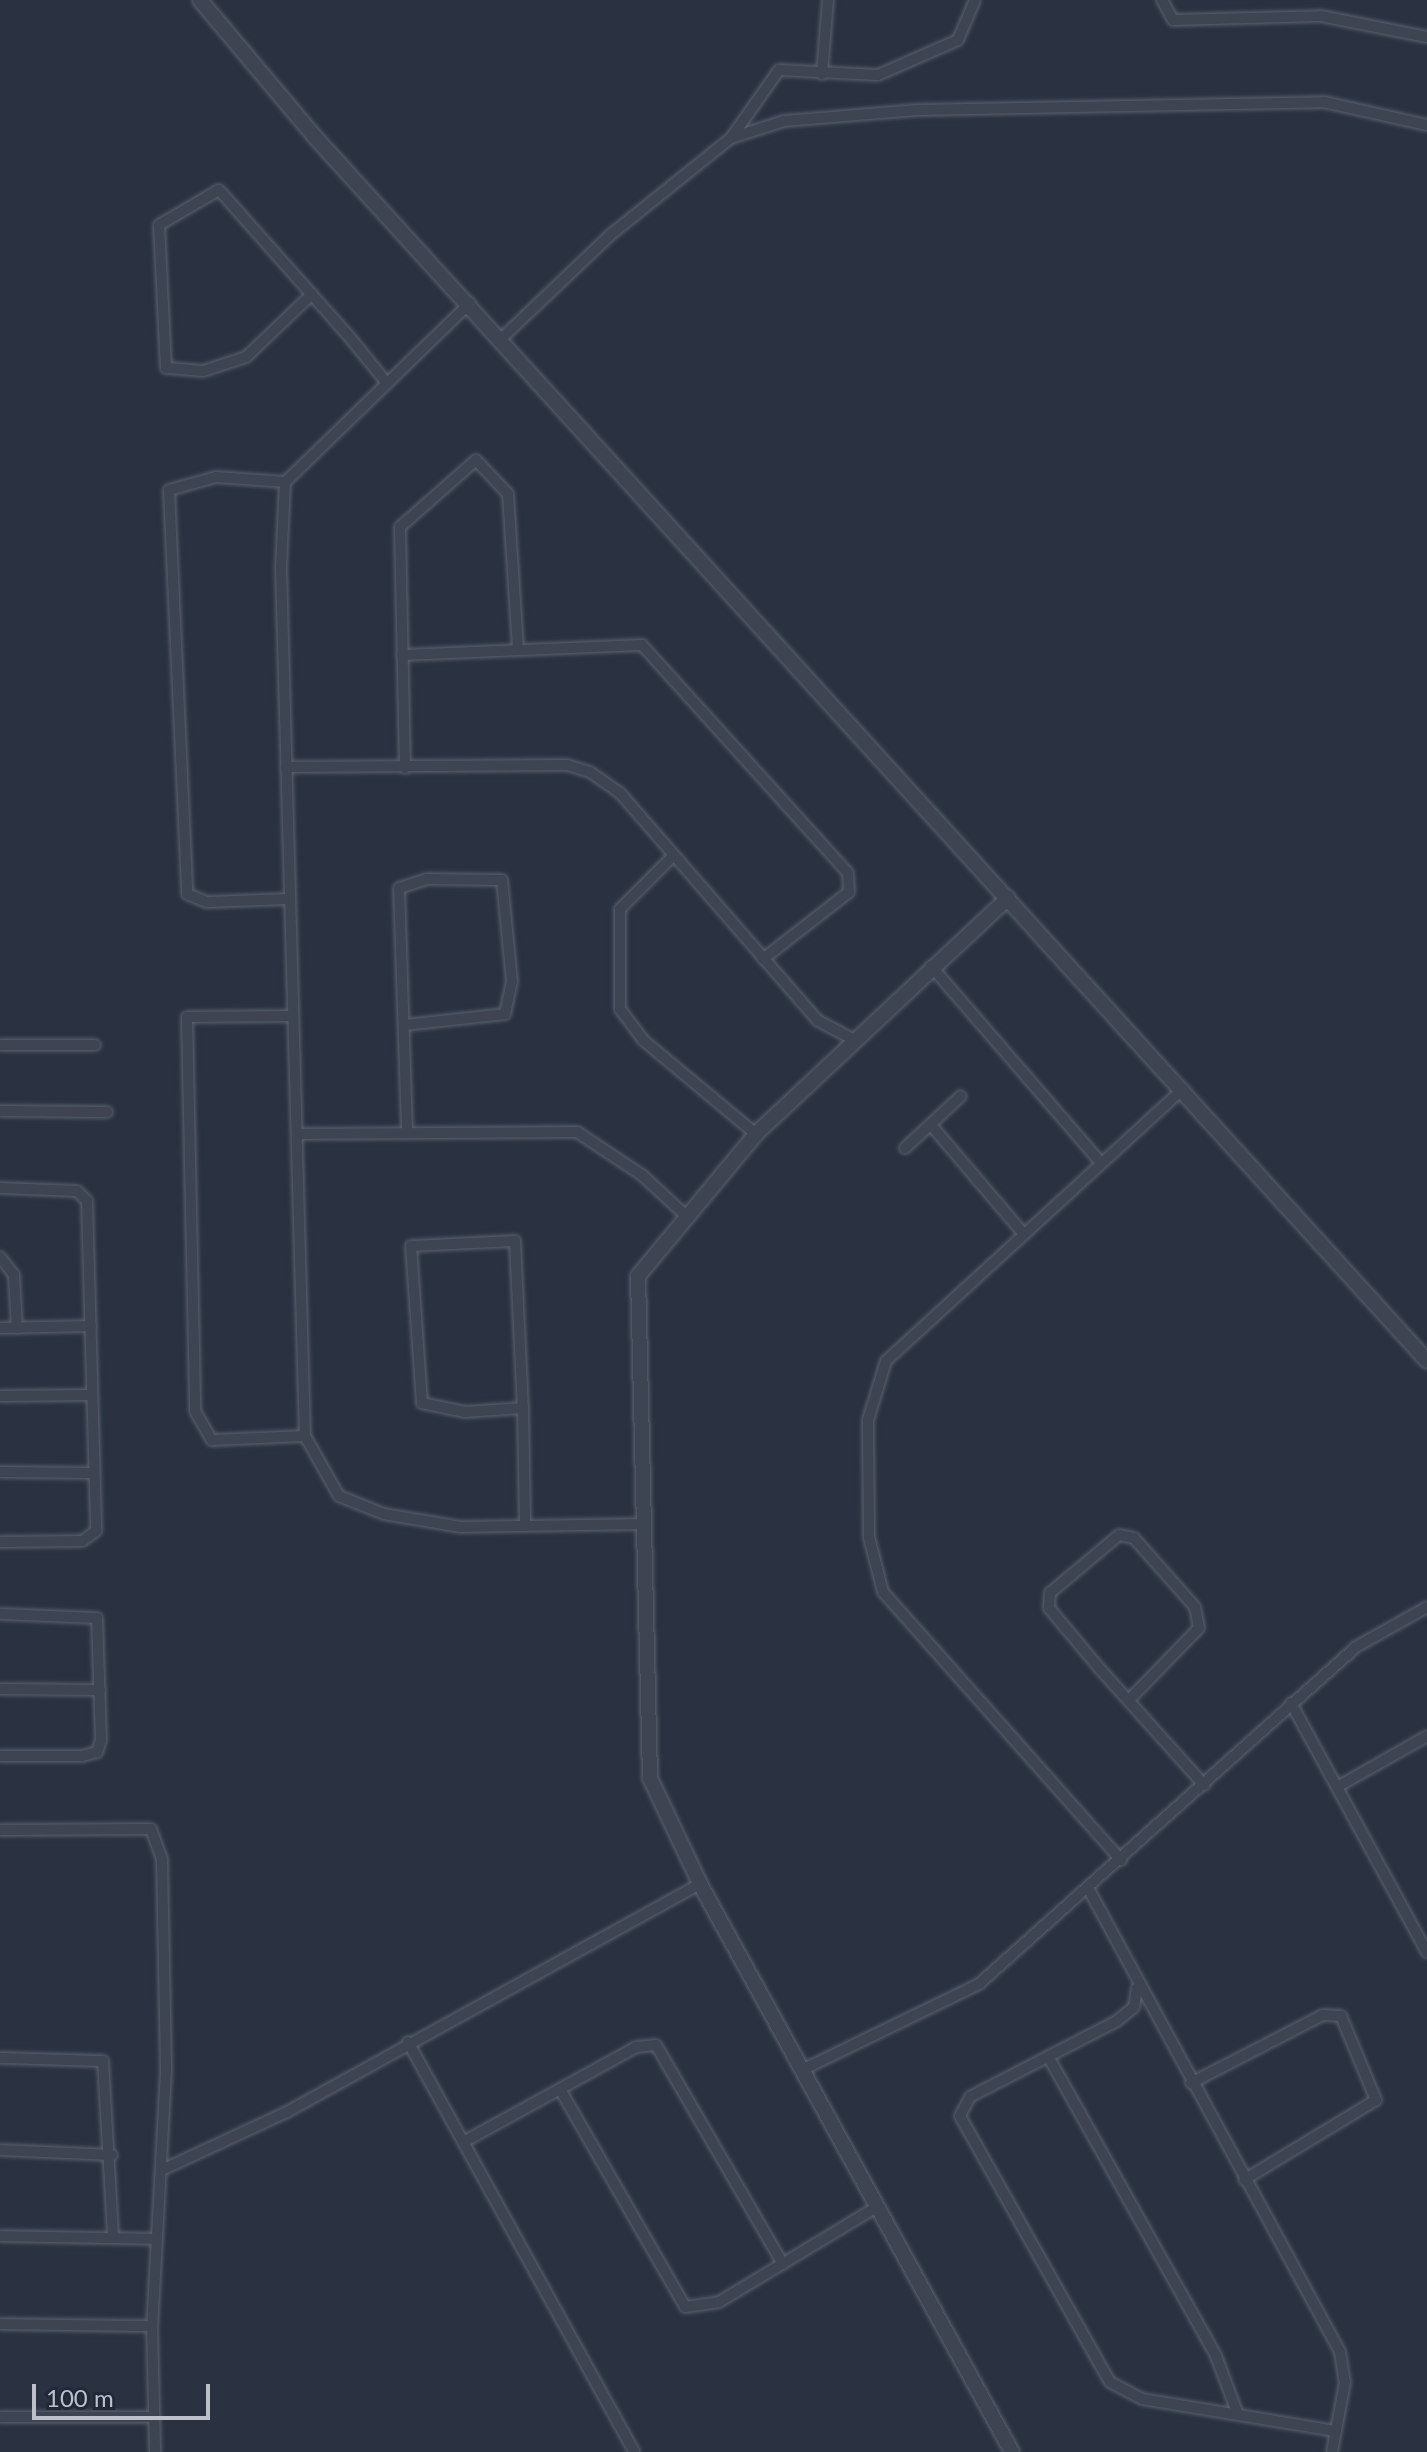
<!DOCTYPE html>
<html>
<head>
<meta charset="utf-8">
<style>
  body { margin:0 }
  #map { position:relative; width:1427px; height:2452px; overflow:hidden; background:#2a3241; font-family:Lato,sans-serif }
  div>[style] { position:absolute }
  .roads { filter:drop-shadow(0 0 2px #5c626e) drop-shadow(0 0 2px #5c626e) }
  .minor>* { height:10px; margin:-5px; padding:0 5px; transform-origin:5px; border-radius:5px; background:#3e4451 }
  .tertiary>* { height:14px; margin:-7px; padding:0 7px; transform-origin:7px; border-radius:7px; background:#3e4451 }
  span { translate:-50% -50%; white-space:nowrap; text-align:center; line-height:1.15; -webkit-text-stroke:6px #222936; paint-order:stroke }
  .scale { position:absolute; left:32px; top:2384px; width:178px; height:36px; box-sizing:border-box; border:4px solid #bbc0cb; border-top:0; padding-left:10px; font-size:24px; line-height:28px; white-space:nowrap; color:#bbc0cb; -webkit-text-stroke:6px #222936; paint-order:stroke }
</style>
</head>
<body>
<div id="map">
  <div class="roads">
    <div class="minor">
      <div style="left:1162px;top:0;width:23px;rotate:61deg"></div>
      <div style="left:1173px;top:20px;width:148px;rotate:-1.5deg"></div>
      <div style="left:1321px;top:16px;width:108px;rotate:11.2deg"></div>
      <div style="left:822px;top:74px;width:74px;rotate:-85.4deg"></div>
      <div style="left:731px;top:138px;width:56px;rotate:-17.8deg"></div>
      <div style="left:784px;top:121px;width:134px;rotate:-4.7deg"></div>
      <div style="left:918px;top:110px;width:406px;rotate:-1.1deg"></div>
      <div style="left:1324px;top:102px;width:106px;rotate:12.6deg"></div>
      <div style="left:312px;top:294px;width:91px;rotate:136.3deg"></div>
      <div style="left:246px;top:357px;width:45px;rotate:162deg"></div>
      <div style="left:203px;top:371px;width:37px;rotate:-175deg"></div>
      <div style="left:166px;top:368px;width:143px;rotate:-92.8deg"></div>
      <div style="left:159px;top:225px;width:69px;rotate:-30.3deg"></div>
      <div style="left:219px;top:190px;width:193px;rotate:48.4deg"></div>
      <div style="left:347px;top:334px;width:62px;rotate:50.9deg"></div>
      <div style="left:470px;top:303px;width:257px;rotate:135.9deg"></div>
      <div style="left:285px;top:482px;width:86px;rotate:92.7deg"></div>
      <div style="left:281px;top:568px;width:868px;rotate:88.42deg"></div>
      <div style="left:305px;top:1436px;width:69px;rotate:60.5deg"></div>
      <div style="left:339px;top:1496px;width:48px;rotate:21.8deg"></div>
      <div style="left:384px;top:1514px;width:78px;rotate:9.6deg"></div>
      <div style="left:461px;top:1527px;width:181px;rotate:-0.9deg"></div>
      <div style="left:501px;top:339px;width:149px;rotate:-43.6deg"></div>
      <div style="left:609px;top:236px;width:156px;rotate:-38.8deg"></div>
      <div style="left:731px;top:138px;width:83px;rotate:-54.8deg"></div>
      <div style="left:779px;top:70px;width:99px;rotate:2.9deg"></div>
      <div style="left:878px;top:75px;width:87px;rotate:-23.6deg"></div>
      <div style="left:958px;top:40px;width:43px;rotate:-67deg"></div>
      <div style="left:285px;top:482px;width:69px;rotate:-175.9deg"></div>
      <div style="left:216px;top:477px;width:49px;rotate:164.5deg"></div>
      <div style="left:169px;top:490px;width:404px;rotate:87.4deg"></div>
      <div style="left:187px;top:894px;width:22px;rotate:22deg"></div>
      <div style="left:207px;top:902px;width:82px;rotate:-2.1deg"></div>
      <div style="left:402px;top:655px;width:240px;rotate:-2.4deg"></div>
      <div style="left:642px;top:645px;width:307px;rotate:47.9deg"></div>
      <div style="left:848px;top:873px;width:19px;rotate:87deg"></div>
      <div style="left:849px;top:892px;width:109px;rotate:142.1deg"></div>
      <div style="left:286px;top:767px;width:281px;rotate:-0.4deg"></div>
      <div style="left:567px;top:765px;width:24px;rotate:17deg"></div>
      <div style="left:590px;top:772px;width:37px;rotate:35deg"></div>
      <div style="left:620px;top:793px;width:301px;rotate:49deg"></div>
      <div style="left:817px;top:1020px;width:42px;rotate:28.4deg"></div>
      <div style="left:405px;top:768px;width:241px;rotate:-91.2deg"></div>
      <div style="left:400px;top:527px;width:101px;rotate:-41.4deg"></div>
      <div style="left:476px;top:460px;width:47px;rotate:46.7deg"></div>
      <div style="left:508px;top:494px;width:154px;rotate:86.3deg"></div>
      <div style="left:671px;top:858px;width:72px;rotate:135deg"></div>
      <div style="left:620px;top:909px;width:100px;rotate:90deg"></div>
      <div style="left:620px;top:1009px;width:39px;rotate:53deg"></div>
      <div style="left:643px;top:1040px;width:147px;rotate:39.8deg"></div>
      <div style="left:931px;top:966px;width:260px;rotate:49.2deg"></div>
      <div style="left:293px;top:1016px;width:106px;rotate:179.5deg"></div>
      <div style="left:187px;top:1017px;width:394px;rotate:88.8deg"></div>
      <div style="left:195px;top:1411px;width:34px;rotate:60deg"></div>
      <div style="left:212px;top:1440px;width:93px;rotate:-2.5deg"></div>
      <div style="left:405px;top:1025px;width:101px;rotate:-6.3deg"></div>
      <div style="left:505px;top:1014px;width:33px;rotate:-78deg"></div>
      <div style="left:512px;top:982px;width:102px;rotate:-95.6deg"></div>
      <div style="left:502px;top:880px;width:75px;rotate:-179.2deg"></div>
      <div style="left:427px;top:879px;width:29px;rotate:162deg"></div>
      <div style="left:399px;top:888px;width:245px;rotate:88.1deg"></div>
      <div style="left:0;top:1045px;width:95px"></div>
      <div style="left:0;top:1111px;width:107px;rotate:0.5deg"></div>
      <div style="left:931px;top:1125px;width:142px;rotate:49.6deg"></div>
      <div style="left:297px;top:1134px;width:280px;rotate:-0.4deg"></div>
      <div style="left:577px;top:1132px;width:78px;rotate:33.5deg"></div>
      <div style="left:642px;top:1175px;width:59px;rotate:42.9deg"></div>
      <div style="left:905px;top:1148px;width:76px;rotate:-42.9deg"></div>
      <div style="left:0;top:1188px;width:77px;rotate:2.2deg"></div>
      <div style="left:77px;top:1191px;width:14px;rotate:45deg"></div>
      <div style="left:87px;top:1201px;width:330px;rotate:88.4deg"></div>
      <div style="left:96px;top:1531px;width:17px;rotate:144deg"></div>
      <div style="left:82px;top:1541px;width:82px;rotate:179.3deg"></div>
      <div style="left:0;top:1257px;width:23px;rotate:52deg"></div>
      <div style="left:14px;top:1275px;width:53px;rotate:86.8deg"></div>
      <div style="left:0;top:1328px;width:91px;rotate:-1.3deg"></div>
      <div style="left:0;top:1396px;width:91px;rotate:-0.6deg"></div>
      <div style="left:523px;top:1408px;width:58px;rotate:176.1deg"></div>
      <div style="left:465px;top:1412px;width:44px;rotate:-168.2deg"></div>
      <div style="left:422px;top:1403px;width:157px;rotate:-94deg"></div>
      <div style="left:411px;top:1246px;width:104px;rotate:-2.8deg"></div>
      <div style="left:515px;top:1241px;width:167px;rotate:87.3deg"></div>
      <div style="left:523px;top:1408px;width:116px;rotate:89deg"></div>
      <div style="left:0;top:1472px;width:92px;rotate:0.6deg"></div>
      <div style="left:0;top:1614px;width:97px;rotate:2.4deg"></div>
      <div style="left:97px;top:1618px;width:122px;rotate:88.1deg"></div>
      <div style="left:101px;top:1740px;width:13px;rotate:108deg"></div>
      <div style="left:97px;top:1752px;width:16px;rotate:165deg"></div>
      <div style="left:82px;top:1756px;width:82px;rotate:180deg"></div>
      <div style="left:0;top:1689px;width:100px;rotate:0.6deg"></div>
      <div style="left:1129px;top:1700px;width:100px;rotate:-45.8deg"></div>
      <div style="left:1199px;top:1628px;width:21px;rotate:-101deg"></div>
      <div style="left:1195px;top:1607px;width:92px;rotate:-131.5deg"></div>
      <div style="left:1134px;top:1538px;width:15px;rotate:-169deg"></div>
      <div style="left:1119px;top:1535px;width:90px;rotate:140deg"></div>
      <div style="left:1050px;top:1593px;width:15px;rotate:94deg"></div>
      <div style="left:1049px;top:1608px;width:80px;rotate:50.1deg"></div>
      <div style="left:1100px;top:1669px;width:156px;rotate:48.1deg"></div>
      <div style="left:1291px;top:1703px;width:284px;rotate:61.4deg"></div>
      <div style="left:1337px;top:1787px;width:103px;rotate:-29.5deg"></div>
      <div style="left:0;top:1830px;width:151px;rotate:-0.4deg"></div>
      <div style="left:151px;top:1829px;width:33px;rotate:70deg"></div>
      <div style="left:162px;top:1860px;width:211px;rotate:88.9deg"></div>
      <div style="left:166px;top:2071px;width:255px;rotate:93.1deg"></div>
      <div style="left:152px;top:2326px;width:126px;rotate:88.6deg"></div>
      <div style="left:1121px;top:1860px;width:358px;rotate:-131.6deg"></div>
      <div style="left:883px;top:1592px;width:57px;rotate:-104.3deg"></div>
      <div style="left:869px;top:1537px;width:117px;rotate:-90.5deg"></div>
      <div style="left:868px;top:1420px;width:62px;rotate:-73deg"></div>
      <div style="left:886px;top:1361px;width:403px;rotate:-42.5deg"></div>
      <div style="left:1088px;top:1888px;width:528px;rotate:61.49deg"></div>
      <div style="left:1340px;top:2352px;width:30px;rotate:81deg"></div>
      <div style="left:1345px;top:2382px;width:71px;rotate:100.5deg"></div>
      <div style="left:1137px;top:1988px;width:19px;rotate:99deg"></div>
      <div style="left:1134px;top:2007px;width:22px;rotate:141deg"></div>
      <div style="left:1117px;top:2021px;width:165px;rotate:152.7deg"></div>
      <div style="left:970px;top:2097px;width:21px;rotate:118deg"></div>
      <div style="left:960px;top:2116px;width:305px;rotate:60.6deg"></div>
      <div style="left:1110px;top:2382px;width:36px;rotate:28deg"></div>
      <div style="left:1142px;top:2399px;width:196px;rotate:9.4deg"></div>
      <div style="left:408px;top:2042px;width:468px;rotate:61.1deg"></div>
      <div style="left:0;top:2058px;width:103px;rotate:1.7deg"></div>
      <div style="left:103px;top:2061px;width:175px;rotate:86.7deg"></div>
      <div style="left:1049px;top:2058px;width:342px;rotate:60.7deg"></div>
      <div style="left:1216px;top:2356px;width:60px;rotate:69.4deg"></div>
      <div style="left:806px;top:2068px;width:192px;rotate:-25.9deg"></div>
      <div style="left:979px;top:1984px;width:506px;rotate:-41.79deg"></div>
      <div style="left:1356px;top:1647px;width:81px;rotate:-29.4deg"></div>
      <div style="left:1191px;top:2083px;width:148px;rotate:-27.3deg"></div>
      <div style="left:1323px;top:2015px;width:18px;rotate:3deg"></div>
      <div style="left:1341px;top:2016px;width:91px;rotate:67.4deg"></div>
      <div style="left:1376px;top:2100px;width:154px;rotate:148.8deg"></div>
      <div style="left:561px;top:2091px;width:249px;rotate:60.1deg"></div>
      <div style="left:685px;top:2307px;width:34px;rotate:-8deg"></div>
      <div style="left:719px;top:2302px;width:186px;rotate:-31.1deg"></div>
      <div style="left:467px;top:2140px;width:193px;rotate:-28.8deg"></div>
      <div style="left:636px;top:2047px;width:20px;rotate:-6deg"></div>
      <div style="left:656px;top:2045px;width:253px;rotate:59.9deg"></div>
      <div style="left:0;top:2150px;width:112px;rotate:2.6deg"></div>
      <div style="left:164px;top:2169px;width:136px;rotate:-24.9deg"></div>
      <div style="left:287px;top:2112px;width:472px;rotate:-28.9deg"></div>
      <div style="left:0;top:2236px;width:157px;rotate:1.1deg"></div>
      <div style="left:0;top:2324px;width:152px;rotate:0.8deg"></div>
      <div style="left:0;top:2417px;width:154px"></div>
    </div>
    <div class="tertiary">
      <div style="left:200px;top:0;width:177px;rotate:50deg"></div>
      <div style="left:314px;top:136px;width:1655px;rotate:47.74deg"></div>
      <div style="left:1008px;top:898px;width:345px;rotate:136.9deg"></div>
      <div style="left:756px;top:1134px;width:185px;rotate:129.7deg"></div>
      <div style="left:638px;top:1276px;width:502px;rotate:88.63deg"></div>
      <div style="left:650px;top:1778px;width:117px;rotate:64.7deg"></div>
      <div style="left:700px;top:1884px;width:648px;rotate:61.22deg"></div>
    </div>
  </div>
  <div class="scale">100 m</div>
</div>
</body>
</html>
